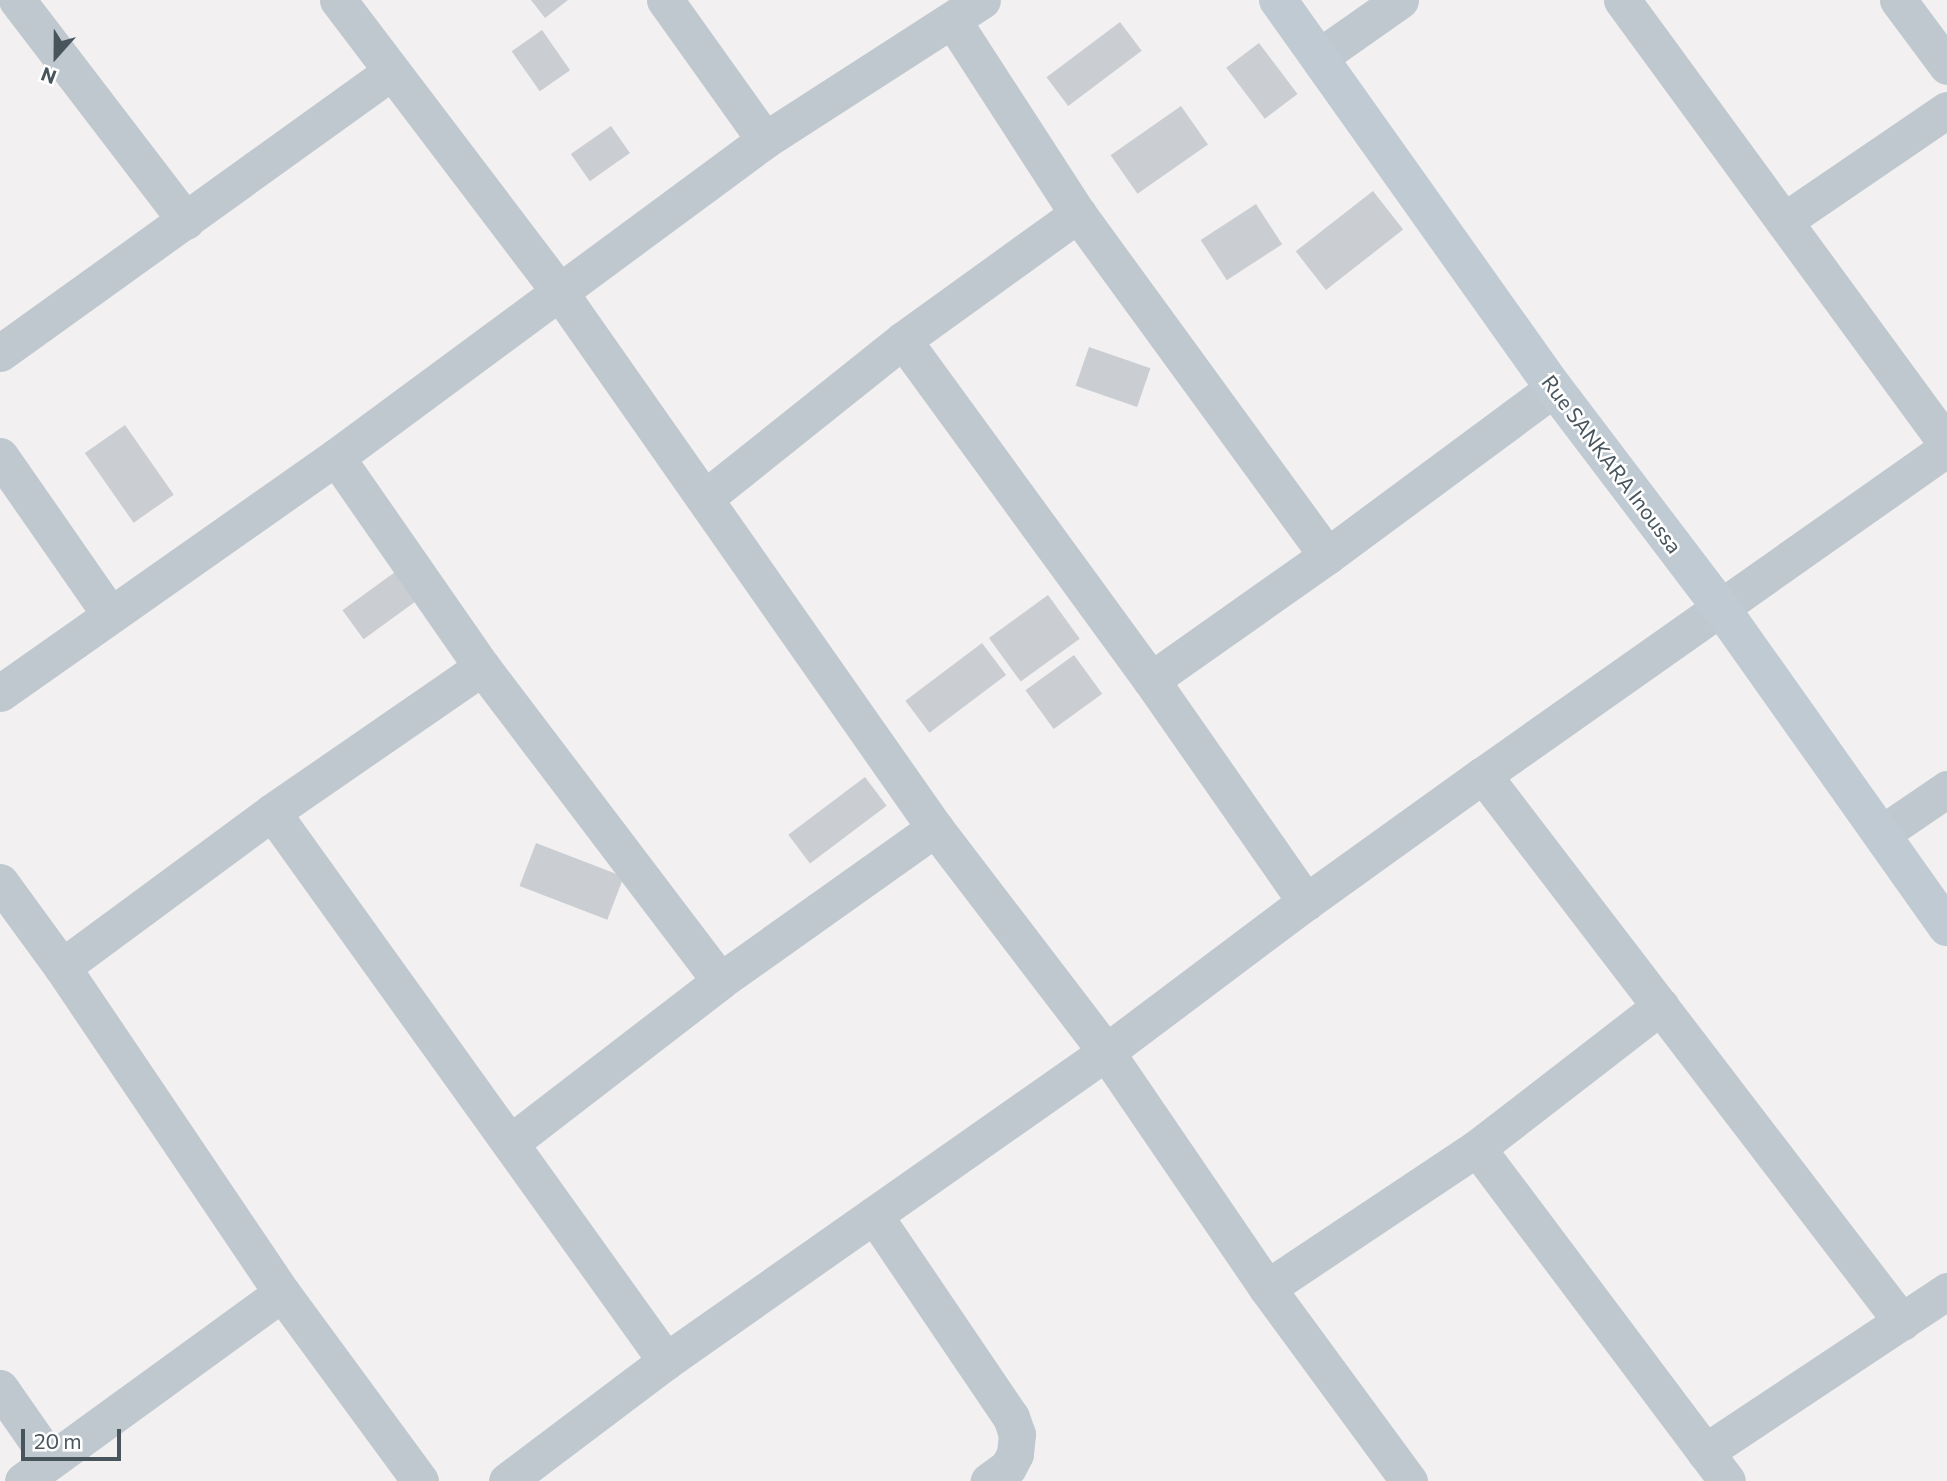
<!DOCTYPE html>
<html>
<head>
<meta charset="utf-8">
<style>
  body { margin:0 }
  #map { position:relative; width:1947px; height:1481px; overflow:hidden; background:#f2f0f0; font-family:Commissioner,sans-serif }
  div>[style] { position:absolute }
  .building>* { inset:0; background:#caced2; transform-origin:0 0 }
  .street>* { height:37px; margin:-18.5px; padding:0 18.5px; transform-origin:18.5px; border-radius:18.5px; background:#bfc8ce }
  .secondary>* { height:38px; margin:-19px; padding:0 19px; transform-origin:19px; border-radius:19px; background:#bfcad3 }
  span { translate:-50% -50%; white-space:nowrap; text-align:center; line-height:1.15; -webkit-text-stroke:5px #fff; paint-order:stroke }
  .street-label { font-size:21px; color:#49555d }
  .north { position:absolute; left:21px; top:21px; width:70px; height:70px; -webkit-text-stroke:5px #fff; paint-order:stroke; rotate:201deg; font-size:19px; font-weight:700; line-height:28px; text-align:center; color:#49555d }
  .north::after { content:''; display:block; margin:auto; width:24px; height:32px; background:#49555d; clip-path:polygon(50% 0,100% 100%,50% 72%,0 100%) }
  .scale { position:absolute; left:21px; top:1429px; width:100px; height:32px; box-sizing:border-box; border:4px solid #49555d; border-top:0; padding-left:9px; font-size:21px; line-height:24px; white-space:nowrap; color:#49555d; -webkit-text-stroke:5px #fff; paint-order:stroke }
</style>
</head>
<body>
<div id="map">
  <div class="building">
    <div style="clip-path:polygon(531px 0,568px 0,545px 18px)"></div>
    <div style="left:1120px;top:22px;width:36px;height:92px;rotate:53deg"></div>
    <div style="left:542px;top:30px;width:49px;height:37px;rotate:55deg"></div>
    <div style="left:1259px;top:43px;width:64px;height:41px;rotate:53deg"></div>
    <div style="left:1181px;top:106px;width:47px;height:86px;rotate:55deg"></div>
    <div style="left:611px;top:126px;width:33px;height:49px;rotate:55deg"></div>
    <div style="left:1373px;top:191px;width:49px;height:98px;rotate:52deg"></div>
    <div style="left:1256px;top:204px;width:48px;height:66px;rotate:57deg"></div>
    <div style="left:1089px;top:347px;width:65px;height:41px;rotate:19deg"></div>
    <div style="left:125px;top:425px;width:85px;height:49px;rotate:55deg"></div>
    <div style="left:395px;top:572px;width:36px;height:65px;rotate:54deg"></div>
    <div style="left:1048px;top:595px;width:54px;height:73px;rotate:54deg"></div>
    <div style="left:982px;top:643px;width:40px;height:96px;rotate:53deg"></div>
    <div style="left:1074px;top:655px;width:48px;height:60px;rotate:54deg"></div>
    <div style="left:865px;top:777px;width:36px;height:96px;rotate:53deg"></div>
    <div style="left:536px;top:843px;width:94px;height:46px;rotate:21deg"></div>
  </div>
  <div class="street">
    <div style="left:17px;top:0;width:278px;rotate:52.6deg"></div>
    <div style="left:338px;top:0;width:364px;rotate:52.8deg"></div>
    <div style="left:558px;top:290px;width:657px;rotate:54.98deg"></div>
    <div style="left:935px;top:828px;width:282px;rotate:52.6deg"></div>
    <div style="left:1106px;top:1052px;width:286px;rotate:55.7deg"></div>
    <div style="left:1267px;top:1288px;width:240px;rotate:53.7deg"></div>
    <div style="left:665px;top:0;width:172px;rotate:54.5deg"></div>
    <div style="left:1622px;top:0;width:550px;rotate:53.8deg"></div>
    <div style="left:1898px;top:0;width:82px;rotate:53.4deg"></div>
    <div style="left:953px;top:21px;width:230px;rotate:57.1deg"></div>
    <div style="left:1078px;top:214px;width:423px;rotate:53.9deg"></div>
    <div style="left:1319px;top:57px;width:99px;rotate:-35.1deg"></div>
    <div style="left:1784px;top:221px;width:197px;rotate:-34.3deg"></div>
    <div style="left:903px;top:340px;width:421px;rotate:53.9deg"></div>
    <div style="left:1151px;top:680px;width:271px;rotate:55.1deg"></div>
    <div style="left:0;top:353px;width:481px;rotate:-35.7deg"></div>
    <div style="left:0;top:456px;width:193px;rotate:55.2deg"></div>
    <div style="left:336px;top:457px;width:256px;rotate:55.2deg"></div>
    <div style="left:482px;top:667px;width:394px;rotate:52.8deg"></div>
    <div style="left:705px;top:498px;width:253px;rotate:-38.6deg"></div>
    <div style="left:903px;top:340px;width:216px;rotate:-35.8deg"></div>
    <div style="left:1151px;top:680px;width:215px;rotate:-35.2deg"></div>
    <div style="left:1327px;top:556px;width:282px;rotate:-36.5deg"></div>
    <div style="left:0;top:693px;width:411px;rotate:-35.1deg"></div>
    <div style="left:336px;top:457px;width:533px;rotate:-36.46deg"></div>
    <div style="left:765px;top:140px;width:258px;rotate:-32.8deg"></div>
    <div style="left:1483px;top:775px;width:689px;rotate:52.55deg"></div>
    <div style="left:272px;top:812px;width:676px;rotate:54.33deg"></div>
    <div style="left:1881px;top:834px;width:80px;rotate:-34.3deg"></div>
    <div style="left:0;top:882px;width:105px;rotate:53.9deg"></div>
    <div style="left:62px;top:967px;width:393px;rotate:56deg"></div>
    <div style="left:282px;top:1293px;width:233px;rotate:53.7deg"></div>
    <div style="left:62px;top:967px;width:261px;rotate:-36.4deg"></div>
    <div style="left:272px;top:812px;width:255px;rotate:-34.6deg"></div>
    <div style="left:510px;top:1143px;width:265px;rotate:-37.6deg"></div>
    <div style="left:720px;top:981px;width:264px;rotate:-35.4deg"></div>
    <div style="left:1477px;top:1148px;width:416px;rotate:53.1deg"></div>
    <div style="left:874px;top:1215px;width:244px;rotate:55.9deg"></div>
    <div style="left:1011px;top:1417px;width:18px;rotate:71deg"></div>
    <div style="left:1017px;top:1434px;width:20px;rotate:96deg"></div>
    <div style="left:1015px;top:1454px;width:15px;rotate:118deg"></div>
    <div style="left:1008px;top:1467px;width:24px;rotate:144deg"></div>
    <div style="left:1267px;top:1288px;width:252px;rotate:-33.7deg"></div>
    <div style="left:1477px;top:1148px;width:232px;rotate:-37.7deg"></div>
    <div style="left:0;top:1388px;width:88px;rotate:55.2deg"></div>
    <div style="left:1705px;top:1452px;width:291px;rotate:-33.6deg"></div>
    <div style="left:23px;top:1481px;width:320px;rotate:-36deg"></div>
    <div style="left:507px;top:1481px;width:199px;rotate:-37deg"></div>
    <div style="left:666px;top:1361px;width:538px;rotate:-35.08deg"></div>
    <div style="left:1106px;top:1052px;width:250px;rotate:-36.9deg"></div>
    <div style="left:1306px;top:902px;width:218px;rotate:-35.7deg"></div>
    <div style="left:1483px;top:775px;width:568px;rotate:-35.17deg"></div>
  </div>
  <div class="secondary">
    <div style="left:1278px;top:0;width:476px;rotate:54.6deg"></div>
    <div style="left:1554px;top:388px;width:276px;rotate:52.8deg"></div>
    <div style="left:1721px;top:608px;width:391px;rotate:54.7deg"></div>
  </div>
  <div class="street-label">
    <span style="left:1612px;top:464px;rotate:53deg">Rue SANKARA Inoussa</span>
  </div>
  <div class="north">N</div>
  <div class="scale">20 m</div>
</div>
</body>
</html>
